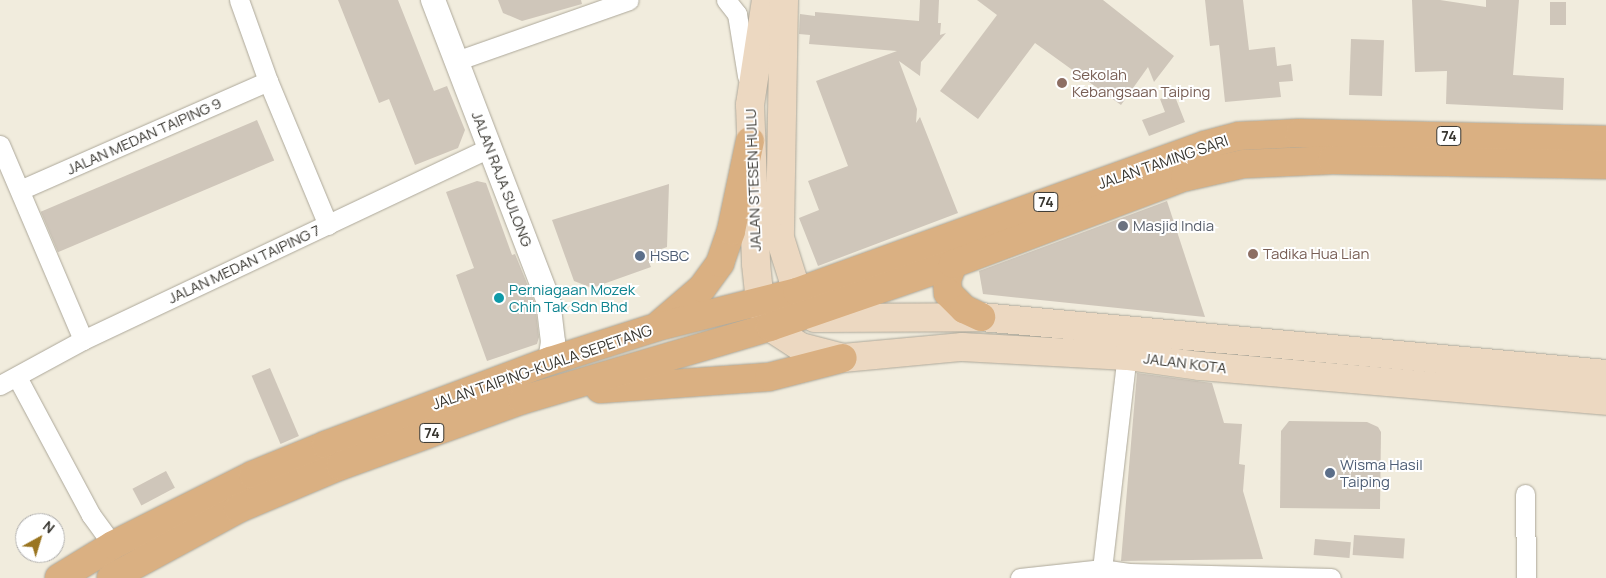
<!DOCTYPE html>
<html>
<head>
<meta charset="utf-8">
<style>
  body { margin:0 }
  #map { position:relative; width:1606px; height:578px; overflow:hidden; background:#f1ecdd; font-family:Manrope,sans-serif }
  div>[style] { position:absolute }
  .building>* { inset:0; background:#cfc6ba; transform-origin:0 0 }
  .roads { filter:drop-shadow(0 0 1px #ada89a) drop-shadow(0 0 1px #ada89a) }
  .minor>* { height:19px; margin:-9.5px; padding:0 9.5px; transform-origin:9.5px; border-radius:9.5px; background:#fff }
  .tertiary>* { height:24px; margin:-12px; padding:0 12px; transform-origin:12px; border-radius:12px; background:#fff }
  .secondary>* { height:28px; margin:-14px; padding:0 14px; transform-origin:14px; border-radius:14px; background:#ecd8c1 }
  .primary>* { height:28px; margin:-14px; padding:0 14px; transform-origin:14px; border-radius:14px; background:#dab082 }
  .dots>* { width:14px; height:14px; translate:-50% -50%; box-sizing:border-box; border:2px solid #fff; border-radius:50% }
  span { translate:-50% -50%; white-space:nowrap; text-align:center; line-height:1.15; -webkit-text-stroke:4px #fff; paint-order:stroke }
  .shield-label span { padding:1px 4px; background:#fff; border:1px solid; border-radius:4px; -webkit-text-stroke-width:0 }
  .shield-label { font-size:14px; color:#393731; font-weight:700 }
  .education-label { font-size:15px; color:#785e54 }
  .left { translate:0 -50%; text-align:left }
  .street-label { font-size:15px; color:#393731 }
  .worship-label { font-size:15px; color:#5b616d }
  .service-label { font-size:15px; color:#4e5e75 }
  .culture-label { font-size:15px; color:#0d838f }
  .north { position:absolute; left:15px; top:513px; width:50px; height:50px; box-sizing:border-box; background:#fff; border:1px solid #b0afad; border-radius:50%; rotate:39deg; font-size:14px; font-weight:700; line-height:20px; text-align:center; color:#393731 }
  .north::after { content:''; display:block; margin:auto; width:18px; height:22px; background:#9a7520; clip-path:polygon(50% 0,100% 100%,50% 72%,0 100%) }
</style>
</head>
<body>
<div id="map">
  <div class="building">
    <div style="clip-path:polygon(338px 0,398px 0,434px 91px,447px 86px,465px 130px,458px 148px,415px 165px,389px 99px,379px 103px)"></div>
    <div style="clip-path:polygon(498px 0,581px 0,582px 4px,522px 21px,503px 13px)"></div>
    <div style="clip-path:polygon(920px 0,939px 0,938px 23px,941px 23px,940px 35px,946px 33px,921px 62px,920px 76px,899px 61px,917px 109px,916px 123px,920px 117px,958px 213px,818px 266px,799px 218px,819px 210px,808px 181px,848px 166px,816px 81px,897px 51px,809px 44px,810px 35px,799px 34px,800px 14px,815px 16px,815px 12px,919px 21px)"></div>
    <div style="clip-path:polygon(977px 0,1103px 0,1174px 56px,1154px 82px,1148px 67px,1121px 105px,1035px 43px,978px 119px,940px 91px,997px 15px)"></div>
    <div style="clip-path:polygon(1205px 0,1243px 0,1249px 50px,1275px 47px,1277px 66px,1291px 64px,1293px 81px,1279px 82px,1281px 97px,1225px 102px,1219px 45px,1210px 46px)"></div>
    <div style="clip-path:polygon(1412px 0,1440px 0,1486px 7px,1486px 0,1519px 0,1513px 75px,1564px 78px,1563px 110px,1446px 104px,1447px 71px,1415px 72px)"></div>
    <div style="left:1550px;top:2px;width:16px;height:23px"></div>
    <div style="left:1351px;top:39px;width:33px;height:56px;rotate:2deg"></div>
    <div style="clip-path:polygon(1174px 94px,1185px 122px,1149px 136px,1142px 120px,1165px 112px,1160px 99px)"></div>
    <div style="left:257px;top:120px;width:44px;height:235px;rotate:67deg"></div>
    <div style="clip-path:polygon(477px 181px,486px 183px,512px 255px,515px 254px,535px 303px,539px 337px,537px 344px,487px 361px,456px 275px,474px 268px,446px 192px)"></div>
    <div style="clip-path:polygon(669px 184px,667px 247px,656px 251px,658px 257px,648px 260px,651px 267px,592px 288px,574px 281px,552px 220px)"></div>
    <div style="clip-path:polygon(1167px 201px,1205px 317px,983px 294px,979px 271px)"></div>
    <div style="left:270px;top:368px;width:74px;height:20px;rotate:67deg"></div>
    <div style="clip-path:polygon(1137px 373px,1212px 383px,1224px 423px,1242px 424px,1239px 464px,1245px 465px,1243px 491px,1263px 559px,1121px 561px)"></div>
    <div style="clip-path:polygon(1289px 421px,1367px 422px,1378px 427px,1381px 432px,1380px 509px,1280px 508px,1281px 431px)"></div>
    <div style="left:166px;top:471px;width:19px;height:38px;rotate:62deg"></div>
    <div style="left:1354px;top:535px;width:51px;height:20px;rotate:4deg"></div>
    <div style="left:1315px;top:539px;width:36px;height:16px;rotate:5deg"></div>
  </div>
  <div class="roads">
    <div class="minor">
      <div style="left:239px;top:0;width:86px;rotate:70.3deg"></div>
      <div style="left:268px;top:81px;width:156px;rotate:67.4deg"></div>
      <div style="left:726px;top:0;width:18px;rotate:52deg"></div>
      <div style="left:737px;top:14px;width:63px;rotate:80.8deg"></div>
      <div style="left:456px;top:61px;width:183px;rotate:-19.4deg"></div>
      <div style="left:0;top:145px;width:212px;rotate:66.9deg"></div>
      <div style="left:20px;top:190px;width:271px;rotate:-23.7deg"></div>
      <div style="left:17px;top:377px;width:157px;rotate:61.8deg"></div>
      <div style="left:91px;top:515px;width:37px;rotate:54deg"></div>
      <div style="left:0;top:385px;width:94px;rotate:-28.5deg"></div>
      <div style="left:83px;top:340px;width:450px;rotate:-25.3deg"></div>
      <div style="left:1525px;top:494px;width:84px;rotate:89.3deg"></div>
      <div style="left:1020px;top:578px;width:81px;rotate:-6.3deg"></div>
      <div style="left:1101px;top:569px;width:28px;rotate:8deg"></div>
      <div style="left:1129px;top:573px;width:202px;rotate:1.4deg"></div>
      <div style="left:1101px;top:578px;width:236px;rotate:-83.4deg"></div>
    </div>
    <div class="tertiary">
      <div style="left:433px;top:0;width:321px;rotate:69deg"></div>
      <div style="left:548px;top:300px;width:42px;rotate:83.2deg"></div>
      <div style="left:553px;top:342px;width:19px;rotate:99deg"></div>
    </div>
    <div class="secondary">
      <div style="left:766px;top:0;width:106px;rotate:98.7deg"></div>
      <div style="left:750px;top:105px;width:159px;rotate:87.8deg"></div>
      <div style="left:756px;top:264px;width:37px;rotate:84deg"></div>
      <div style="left:760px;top:301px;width:28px;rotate:69deg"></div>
      <div style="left:770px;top:327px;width:37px;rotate:33deg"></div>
      <div style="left:801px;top:347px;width:43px;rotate:14.7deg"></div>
      <div style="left:843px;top:358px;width:120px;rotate:-5.3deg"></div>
      <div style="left:962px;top:347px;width:165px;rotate:3.1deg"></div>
      <div style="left:1127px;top:356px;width:74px;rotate:7.8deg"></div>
      <div style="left:1200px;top:366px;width:408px;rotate:4.9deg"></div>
      <div style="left:784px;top:0;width:238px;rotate:91deg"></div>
      <div style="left:780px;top:238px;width:57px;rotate:72.5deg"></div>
      <div style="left:797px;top:292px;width:22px;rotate:63deg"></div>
      <div style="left:807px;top:312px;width:10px;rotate:37deg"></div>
      <div style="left:815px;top:318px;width:166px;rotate:-0.3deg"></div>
      <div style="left:981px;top:317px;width:628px;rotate:5.21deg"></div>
    </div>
    <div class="primary">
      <div style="left:953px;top:264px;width:17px;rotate:111deg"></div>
      <div style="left:947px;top:280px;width:13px;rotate:86deg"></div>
      <div style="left:948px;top:293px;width:23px;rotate:45deg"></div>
      <div style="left:964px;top:309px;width:19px;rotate:25deg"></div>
      <div style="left:660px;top:324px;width:55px;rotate:-40.6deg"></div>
      <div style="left:702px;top:288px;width:31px;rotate:-54deg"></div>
      <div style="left:720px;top:263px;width:34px;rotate:-71deg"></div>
      <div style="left:731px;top:231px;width:92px;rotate:-78.1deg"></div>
      <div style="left:600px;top:389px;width:169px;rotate:-4.1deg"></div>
      <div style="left:769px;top:377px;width:76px;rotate:-14.4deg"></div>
      <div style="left:59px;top:578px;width:63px;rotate:-31.4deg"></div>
      <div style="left:113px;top:545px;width:157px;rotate:-26.6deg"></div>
      <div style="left:253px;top:475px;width:79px;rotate:-22.3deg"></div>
      <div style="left:326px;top:445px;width:239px;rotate:-20.6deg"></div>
      <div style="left:550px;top:361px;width:112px;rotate:-17.6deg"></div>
      <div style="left:657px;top:327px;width:144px;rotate:-14deg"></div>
      <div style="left:797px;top:292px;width:434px;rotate:-19.8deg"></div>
      <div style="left:1205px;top:145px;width:35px;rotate:-15deg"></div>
      <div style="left:1239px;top:136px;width:61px;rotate:-2.8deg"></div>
      <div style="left:1300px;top:133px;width:306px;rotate:1.3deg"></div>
      <div style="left:111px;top:578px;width:145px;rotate:-28.5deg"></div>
      <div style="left:238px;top:509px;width:111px;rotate:-22.9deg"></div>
      <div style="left:340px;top:466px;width:194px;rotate:-19.9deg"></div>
      <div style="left:522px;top:400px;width:259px;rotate:-16.4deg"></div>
      <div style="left:770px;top:327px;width:194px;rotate:-19deg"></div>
      <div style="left:953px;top:264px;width:248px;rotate:-20.6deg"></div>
      <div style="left:1185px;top:177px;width:59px;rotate:-12.6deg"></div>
      <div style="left:1243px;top:164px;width:89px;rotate:-2.6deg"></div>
      <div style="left:1332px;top:160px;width:274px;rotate:1deg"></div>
    </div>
  </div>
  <div class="dots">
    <div style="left:1062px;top:83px;background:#8d6e63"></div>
    <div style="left:1123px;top:226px;background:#6b7280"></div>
    <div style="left:1253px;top:254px;background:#8d6e63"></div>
    <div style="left:640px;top:256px;background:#5c6f8a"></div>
    <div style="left:499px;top:298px;background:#0f9aa8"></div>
    <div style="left:1330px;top:473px;background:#5c6f8a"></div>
  </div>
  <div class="shield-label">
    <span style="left:1449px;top:136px">74</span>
    <span style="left:1046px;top:202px">74</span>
    <span style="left:432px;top:433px">74</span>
  </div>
  <div class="education-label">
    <span class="left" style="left:1072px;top:83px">Sekolah<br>Kebangsaan Taiping</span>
    <span class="left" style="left:1263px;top:254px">Tadika Hua Lian</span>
  </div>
  <div class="street-label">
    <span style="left:144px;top:136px;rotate:-24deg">JALAN MEDAN TAIPING 9</span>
    <span style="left:1163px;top:162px;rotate:-19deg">JALAN TAMING SARI</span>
    <span style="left:502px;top:179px;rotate:69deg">JALAN RAJA SULONG</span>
    <span style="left:753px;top:180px;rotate:-92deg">JALAN STESEN HULU</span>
    <span style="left:244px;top:264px;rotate:-25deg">JALAN MEDAN TAIPING 7</span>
    <span style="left:1185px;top:363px;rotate:7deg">JALAN KOTA</span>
    <span style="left:542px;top:367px;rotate:-19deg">JALAN TAIPING-KUALA SEPETANG</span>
  </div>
  <div class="worship-label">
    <span class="left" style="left:1133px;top:226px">Masjid India</span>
  </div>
  <div class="service-label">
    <span class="left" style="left:650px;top:256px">HSBC</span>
    <span class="left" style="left:1340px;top:473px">Wisma Hasil<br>Taiping</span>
  </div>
  <div class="culture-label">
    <span class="left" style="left:509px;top:298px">Perniagaan Mozek<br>Chin Tak Sdn Bhd</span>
  </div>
  <div class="north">N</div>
</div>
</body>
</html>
